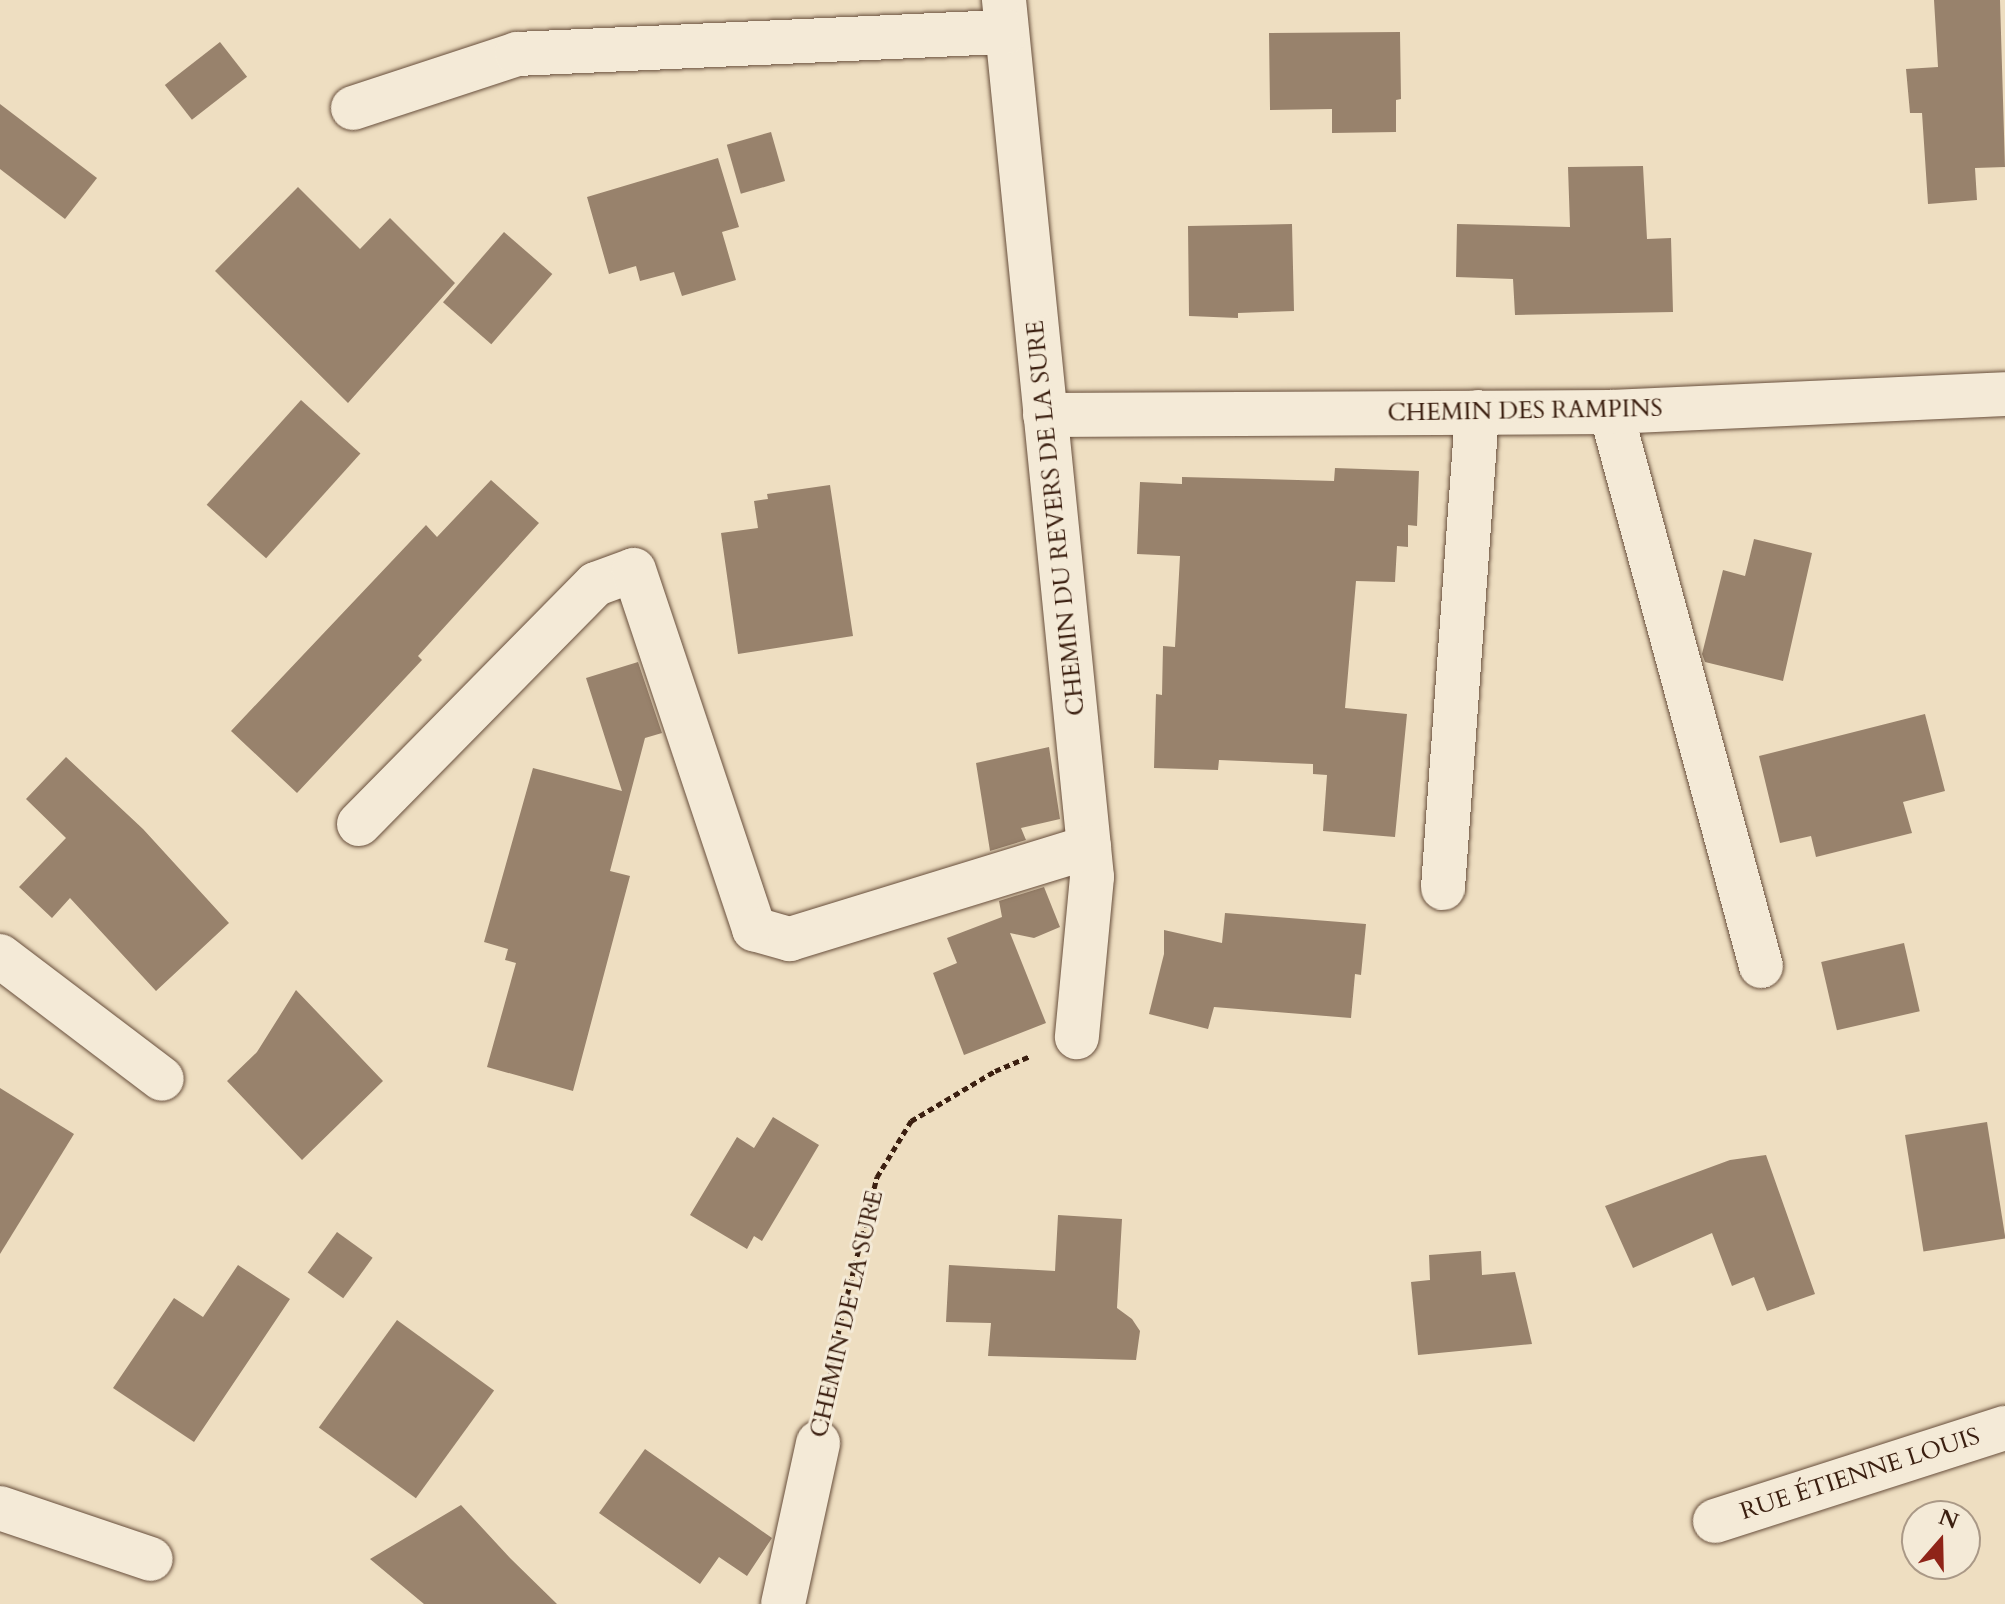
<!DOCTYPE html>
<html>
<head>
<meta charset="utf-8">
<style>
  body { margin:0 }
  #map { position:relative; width:2005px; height:1604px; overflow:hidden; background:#eedec1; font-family:Cardo,serif }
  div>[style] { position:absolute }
  .building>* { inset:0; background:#98826c; transform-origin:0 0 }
  .path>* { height:5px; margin-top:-2.5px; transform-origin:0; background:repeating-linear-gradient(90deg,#3b1f10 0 6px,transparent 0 10px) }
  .roads { filter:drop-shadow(0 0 2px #684f3c) drop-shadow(0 0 2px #684f3c) }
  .minor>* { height:44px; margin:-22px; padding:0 22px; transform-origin:22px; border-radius:22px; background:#f4ead7 }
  span { translate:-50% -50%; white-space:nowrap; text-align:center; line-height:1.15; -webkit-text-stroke:6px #f4ead7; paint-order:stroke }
  .street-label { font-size:24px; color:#3b1f10 }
  .north { position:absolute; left:1901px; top:1500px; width:80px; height:80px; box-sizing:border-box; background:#f4ead7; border:2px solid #aa9987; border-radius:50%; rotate:20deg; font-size:22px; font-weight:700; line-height:32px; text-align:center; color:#3b1f10 }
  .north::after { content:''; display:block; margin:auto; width:28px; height:36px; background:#8f2418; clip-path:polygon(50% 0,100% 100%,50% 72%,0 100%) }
</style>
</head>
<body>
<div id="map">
  <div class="building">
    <div style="clip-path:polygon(1934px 0,2000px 0,2005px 167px,1975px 168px,1977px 200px,1928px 204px,1922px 113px,1910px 113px,1906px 69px,1938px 67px)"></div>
    <div style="clip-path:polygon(1400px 32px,1401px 99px,1396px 100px,1396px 132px,1332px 133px,1332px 109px,1270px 110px,1269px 33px)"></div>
    <div style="left:220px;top:42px;width:44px;height:70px;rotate:52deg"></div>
    <div style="clip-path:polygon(0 104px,97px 178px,65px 219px,0 169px)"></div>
    <div style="left:771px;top:132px;width:51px;height:46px;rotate:74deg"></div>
    <div style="clip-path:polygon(718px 158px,739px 227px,722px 232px,736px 280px,682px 296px,674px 272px,640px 281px,636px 266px,609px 274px,587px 197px)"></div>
    <div style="clip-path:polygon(1643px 166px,1647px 239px,1671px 238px,1673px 312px,1515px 315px,1513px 279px,1456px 277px,1457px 224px,1570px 227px,1568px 167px)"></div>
    <div style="clip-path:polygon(298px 187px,360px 249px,390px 218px,455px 283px,348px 403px,215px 271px)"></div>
    <div style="clip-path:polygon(1292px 224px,1294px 311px,1238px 313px,1238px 318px,1189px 316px,1188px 226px)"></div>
    <div style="left:504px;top:232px;width:64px;height:93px;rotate:41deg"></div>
    <div style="left:301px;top:400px;width:80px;height:141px;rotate:42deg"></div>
    <div style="clip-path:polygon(1335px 468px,1419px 471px,1417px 526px,1408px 525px,1408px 547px,1397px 546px,1395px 582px,1356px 581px,1345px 708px,1407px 714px,1395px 837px,1323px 831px,1327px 775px,1313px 774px,1313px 764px,1219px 760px,1218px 770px,1154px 768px,1156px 694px,1162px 695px,1163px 646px,1175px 647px,1180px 556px,1137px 554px,1140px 482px,1182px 484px,1182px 477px,1334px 481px)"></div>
    <div style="clip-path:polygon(491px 480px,539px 523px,418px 656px,422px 660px,297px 793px,231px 731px,426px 525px,437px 537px)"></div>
    <div style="clip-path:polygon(830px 485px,853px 636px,738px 654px,721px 533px,758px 528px,754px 501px,768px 499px,767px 494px)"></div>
    <div style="clip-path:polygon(1754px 539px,1812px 553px,1783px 681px,1705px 662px,1702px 654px,1723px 570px,1745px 576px)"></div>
    <div style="clip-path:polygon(638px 662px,662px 733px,645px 738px,610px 871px,630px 876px,573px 1091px,487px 1067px,516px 963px,505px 960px,508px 949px,484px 942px,533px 768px,622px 791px,586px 678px)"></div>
    <div style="clip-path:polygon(1925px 714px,1945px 791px,1903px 802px,1912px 833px,1816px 857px,1811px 836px,1780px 843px,1759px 756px)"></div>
    <div style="clip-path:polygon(1049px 747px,1060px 819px,1021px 828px,1026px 840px,990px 851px,976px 763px)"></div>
    <div style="clip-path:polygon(66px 757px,143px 829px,229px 923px,156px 991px,70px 898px,52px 918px,19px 887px,66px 838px,26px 799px)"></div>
    <div style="clip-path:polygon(1044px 887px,1060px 927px,1034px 938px,1010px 933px,1046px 1023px,964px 1055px,933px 973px,957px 963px,947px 938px,1002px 917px,999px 901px)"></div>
    <div style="clip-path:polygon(1225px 913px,1366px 924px,1361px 975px,1355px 974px,1351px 1018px,1214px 1007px,1208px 1029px,1149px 1014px,1164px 954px,1164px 930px,1222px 943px)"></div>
    <div style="left:1904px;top:943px;width:70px;height:85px;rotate:77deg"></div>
    <div style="clip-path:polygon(296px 990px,383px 1081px,302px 1160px,227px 1081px,257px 1052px)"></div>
    <div style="clip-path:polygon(0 1088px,74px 1134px,0 1254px)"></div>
    <div style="clip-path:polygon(773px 1117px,819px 1145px,762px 1241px,754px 1236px,747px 1249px,690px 1215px,737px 1137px,754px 1148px)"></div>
    <div style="left:1987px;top:1122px;width:118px;height:83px;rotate:81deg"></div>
    <div style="clip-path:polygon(1766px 1155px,1815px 1294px,1767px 1311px,1754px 1277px,1732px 1286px,1712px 1233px,1633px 1268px,1605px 1206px,1730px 1160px)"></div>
    <div style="clip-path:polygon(1058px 1215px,1122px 1219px,1117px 1308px,1132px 1319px,1140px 1331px,1136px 1360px,988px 1356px,991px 1323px,946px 1322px,949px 1265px,1055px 1271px)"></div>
    <div style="left:337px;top:1232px;width:44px;height:50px;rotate:36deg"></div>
    <div style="clip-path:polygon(1481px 1251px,1482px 1275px,1515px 1272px,1532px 1344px,1418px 1355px,1411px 1282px,1430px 1280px,1429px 1255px)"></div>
    <div style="clip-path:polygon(238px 1265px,290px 1299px,194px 1442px,113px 1388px,174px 1298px,203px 1317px)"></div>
    <div style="left:397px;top:1320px;width:120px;height:133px;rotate:36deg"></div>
    <div style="clip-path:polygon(645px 1449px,772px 1538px,747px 1576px,719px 1557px,700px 1584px,599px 1513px)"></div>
    <div style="clip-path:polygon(461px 1505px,510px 1558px,557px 1604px,424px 1604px,370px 1559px)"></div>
  </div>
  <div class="path">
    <div style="left:827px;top:1395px;width:72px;rotate:-79.6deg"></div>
    <div style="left:840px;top:1324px;width:152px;rotate:-75.9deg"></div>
    <div style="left:877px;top:1177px;width:66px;rotate:-58.7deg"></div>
    <div style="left:911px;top:1121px;width:98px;rotate:-30.8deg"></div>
    <div style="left:995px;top:1071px;width:39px;rotate:-23deg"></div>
  </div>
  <div class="roads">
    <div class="minor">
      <div style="left:1004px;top:0;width:881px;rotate:84.27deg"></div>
      <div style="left:1092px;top:877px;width:161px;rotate:95.4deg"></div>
      <div style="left:353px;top:108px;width:173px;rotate:-18.2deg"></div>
      <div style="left:517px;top:54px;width:490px;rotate:-2.6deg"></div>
      <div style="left:1611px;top:412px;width:574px;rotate:74.85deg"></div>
      <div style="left:1045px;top:415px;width:566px;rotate:-0.3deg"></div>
      <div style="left:1611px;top:412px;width:394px;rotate:-2.6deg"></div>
      <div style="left:359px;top:824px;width:337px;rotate:-45.4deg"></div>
      <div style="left:596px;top:584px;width:40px;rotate:-20.2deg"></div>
      <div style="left:634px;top:570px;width:379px;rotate:71.5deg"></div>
      <div style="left:754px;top:929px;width:37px;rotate:16deg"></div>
      <div style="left:790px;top:939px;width:313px;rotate:-17.1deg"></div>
      <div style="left:1443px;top:888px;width:477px;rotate:-85.9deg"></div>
      <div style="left:0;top:956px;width:203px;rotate:37.2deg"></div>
      <div style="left:0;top:1508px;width:159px;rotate:18.7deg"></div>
      <div style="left:1715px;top:1521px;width:305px;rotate:-17.8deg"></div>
      <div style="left:783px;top:1604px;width:165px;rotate:-77.7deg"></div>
    </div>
  </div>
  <div class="street-label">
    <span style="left:1525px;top:411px;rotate:-1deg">CHEMIN DES RAMPINS</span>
    <span style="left:1056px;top:518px;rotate:-96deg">CHEMIN DU REVERS DE LA SURE</span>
    <span style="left:847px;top:1314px;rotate:-77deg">CHEMIN DE LA SURE</span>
    <span style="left:1860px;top:1474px;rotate:-18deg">RUE ÉTIENNE LOUIS</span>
  </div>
  <div class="north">N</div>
</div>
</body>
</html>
